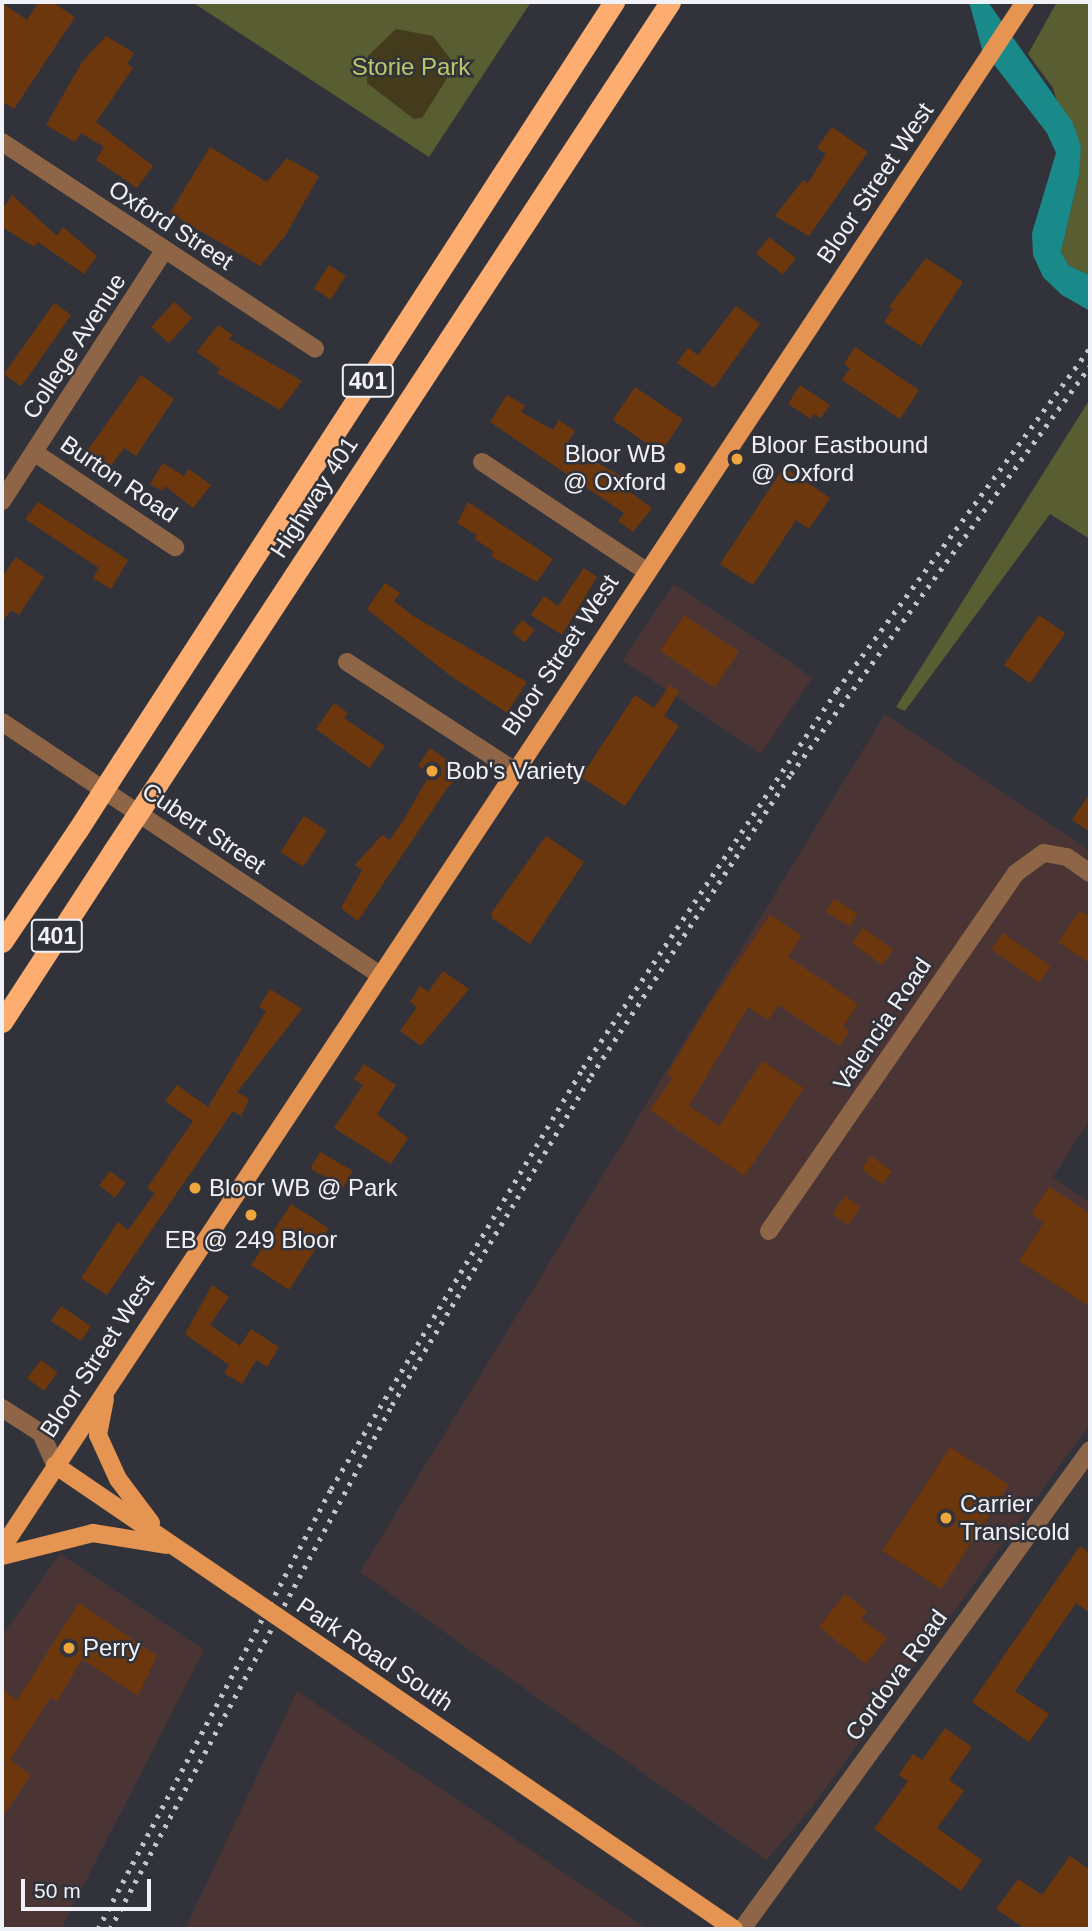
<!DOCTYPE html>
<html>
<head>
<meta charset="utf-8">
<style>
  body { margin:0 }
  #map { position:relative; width:1092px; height:1931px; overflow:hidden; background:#32333a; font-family:Arial,sans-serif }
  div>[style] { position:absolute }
  .industrial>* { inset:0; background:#4a3534; transform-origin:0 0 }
  .green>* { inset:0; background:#585e31 }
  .sand>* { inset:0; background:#433b1b }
  .water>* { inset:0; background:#1a8989 }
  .building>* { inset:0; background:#6d370d; transform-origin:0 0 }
  .minor>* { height:18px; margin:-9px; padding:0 9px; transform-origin:9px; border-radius:9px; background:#8e6547 }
  .major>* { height:18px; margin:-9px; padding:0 9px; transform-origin:9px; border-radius:9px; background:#e69451 }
  .highway>* { height:21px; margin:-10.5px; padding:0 10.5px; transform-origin:10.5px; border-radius:10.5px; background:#fcad6f }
  .rail>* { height:5px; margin-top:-2.5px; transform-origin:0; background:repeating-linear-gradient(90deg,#c3c4c9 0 3.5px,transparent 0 10.5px) }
  .major-bridge>* { height:18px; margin:-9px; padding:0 9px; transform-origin:9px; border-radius:9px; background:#e69451 }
  .highway-bridge>* { height:21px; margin:-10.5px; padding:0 10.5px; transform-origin:10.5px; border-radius:10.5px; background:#fcad6f }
  .dots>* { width:19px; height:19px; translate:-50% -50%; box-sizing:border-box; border:4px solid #32333a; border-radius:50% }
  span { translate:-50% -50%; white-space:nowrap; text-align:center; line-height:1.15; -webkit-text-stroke:5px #32333a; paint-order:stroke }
  .shield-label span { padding:2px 5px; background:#32333a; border:2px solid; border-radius:5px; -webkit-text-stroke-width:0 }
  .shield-label { font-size:23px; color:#f1f2f7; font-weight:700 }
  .park-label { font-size:24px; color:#bcc868 }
  .street-label { font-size:24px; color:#f1f2f7 }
  .poi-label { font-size:24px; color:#f1f2f7 }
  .left { translate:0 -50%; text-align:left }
  .right { translate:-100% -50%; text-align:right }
  .frame { position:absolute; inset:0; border:4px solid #f1f2f7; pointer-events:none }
  .scale { position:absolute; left:21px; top:1879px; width:130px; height:32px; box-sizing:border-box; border:4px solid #f1f2f7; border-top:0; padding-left:9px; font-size:21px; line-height:24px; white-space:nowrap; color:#f1f2f7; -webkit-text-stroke:5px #32333a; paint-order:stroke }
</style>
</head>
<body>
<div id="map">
  <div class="industrial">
    <div style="left:674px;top:584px;width:167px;height:92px;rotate:34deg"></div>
    <div style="clip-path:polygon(885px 714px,1090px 851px,1090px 1119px,1053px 1177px,1090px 1203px,1090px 1424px,809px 1811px,766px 1860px,360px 1572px)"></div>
    <div style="clip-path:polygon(60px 1554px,204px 1650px,61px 1929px,2px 1929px,2px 1636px)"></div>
    <div style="clip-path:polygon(297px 1691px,647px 1929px,185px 1929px)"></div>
  </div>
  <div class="green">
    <div style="clip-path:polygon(192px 2px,531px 2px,429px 157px)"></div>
    <div style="clip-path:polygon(1057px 2px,1090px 2px,1090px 275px,1069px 266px,1061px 252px,1079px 175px,1053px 88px,1028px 54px)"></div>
    <div style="clip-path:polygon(1090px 399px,1090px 539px,1050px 514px,905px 711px,896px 707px)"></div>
  </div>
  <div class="sand">
    <div style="clip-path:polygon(396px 29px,433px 36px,451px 60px,451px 72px,422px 118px,414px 119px,367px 83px,368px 56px)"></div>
  </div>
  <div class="water">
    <div style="clip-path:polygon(969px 2px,988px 2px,1073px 123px,1081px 147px,1079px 175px,1061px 252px,1069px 266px,1090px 275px,1090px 311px,1062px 295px,1043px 277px,1033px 255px,1032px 233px,1056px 153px,1047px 133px,982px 49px)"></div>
  </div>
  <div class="building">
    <div style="clip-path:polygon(39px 2px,52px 2px,75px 17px,14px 109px,2px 101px,2px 3px,27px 20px)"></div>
    <div style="clip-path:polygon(106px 36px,134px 53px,127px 64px,133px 68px,96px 122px,153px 166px,137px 188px,96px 160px,104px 147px,81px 133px,75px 142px,46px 125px,82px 62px)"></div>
    <div style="clip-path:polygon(832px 127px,868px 152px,809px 236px,775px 216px,803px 180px,808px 183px,826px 154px,817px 148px)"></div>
    <div style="clip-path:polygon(210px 147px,267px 182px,287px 158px,319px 176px,285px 236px,260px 266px,170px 213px)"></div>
    <div style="clip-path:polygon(12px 195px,57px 236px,63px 227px,97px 256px,84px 274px,38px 242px,34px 247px,2px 227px,2px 210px)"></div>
    <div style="left:769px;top:237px;width:34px;height:21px;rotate:38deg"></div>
    <div style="clip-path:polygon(926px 258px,963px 282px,921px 346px,884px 322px,893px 309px,889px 307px)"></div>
    <div style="left:329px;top:265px;width:20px;height:28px;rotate:33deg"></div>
    <div style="left:174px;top:302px;width:24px;height:34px;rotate:42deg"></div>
    <div style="left:54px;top:303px;width:21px;height:87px;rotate:35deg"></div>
    <div style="clip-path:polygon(736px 306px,760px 324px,714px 388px,677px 363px,688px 348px,698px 355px)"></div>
    <div style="clip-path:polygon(218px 325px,233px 335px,229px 339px,302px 381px,280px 410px,217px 373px,220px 369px,197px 352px)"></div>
    <div style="clip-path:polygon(855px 347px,919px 390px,900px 419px,842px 380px,850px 368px,844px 364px)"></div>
    <div style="clip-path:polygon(141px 375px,174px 399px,136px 456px,124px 448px,110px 467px,88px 450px)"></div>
    <div style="clip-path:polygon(800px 385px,830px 405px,821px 418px,814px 414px,811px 419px,788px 404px)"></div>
    <div style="left:635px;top:387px;width:58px;height:40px;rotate:34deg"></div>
    <div style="clip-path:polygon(507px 395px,525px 406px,521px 412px,553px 430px,559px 420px,575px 431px,566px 445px,628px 480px,623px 487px,652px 508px,633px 532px,618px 521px,624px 513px,490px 422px)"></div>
    <div style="clip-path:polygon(163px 463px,184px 476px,189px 469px,211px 485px,193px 508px,165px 486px,162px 491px,150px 484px)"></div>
    <div style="clip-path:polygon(784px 467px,830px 498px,809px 529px,796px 520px,753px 585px,720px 564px)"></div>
    <div style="clip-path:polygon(38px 502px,128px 560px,111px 589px,93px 578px,99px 568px,25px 519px)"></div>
    <div style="clip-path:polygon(468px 502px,553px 559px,537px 582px,491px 556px,494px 552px,475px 539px,477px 535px,457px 523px)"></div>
    <div style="clip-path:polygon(16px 557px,44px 577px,19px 615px,11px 610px,2px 622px,2px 577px)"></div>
    <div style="clip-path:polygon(584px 568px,597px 577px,562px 635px,531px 615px,544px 596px,558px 606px)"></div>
    <div style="clip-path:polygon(385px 583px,400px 593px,394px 601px,413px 616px,527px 682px,507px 713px,448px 674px,367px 609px)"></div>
    <div style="left:684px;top:615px;width:66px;height:43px;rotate:34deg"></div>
    <div style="left:1039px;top:615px;width:32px;height:61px;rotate:35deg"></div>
    <div style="left:522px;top:620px;width:16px;height:16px;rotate:38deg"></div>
    <div style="clip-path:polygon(670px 685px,679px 692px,664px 716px,679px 726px,625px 806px,581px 777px,635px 695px,654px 708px)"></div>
    <div style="clip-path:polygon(334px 703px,348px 713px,344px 718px,385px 746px,369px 768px,316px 729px)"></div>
    <div style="clip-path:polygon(430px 748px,464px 772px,448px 787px,358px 921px,341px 908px,362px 870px,355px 865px,382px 835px,390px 840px,403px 821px,430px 774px,418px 766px)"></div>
    <div style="clip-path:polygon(1090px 793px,1090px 832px,1072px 820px)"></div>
    <div style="left:304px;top:816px;width:27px;height:43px;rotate:33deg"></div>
    <div style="clip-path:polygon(546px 836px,584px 862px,530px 944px,492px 918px,492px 912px)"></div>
    <div style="left:834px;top:899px;width:28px;height:15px;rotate:32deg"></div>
    <div style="clip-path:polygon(1080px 911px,1090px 917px,1090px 964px,1058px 942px)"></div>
    <div style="clip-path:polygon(770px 915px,802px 936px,788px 957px,858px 1004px,843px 1027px,849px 1031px,840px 1046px,778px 1005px,768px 1020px,748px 1007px,689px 1106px,719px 1126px,762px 1061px,804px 1088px,744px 1176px,650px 1110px,673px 1078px,667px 1074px,708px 1006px)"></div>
    <div style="left:863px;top:928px;width:37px;height:19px;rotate:35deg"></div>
    <div style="left:1003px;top:933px;width:58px;height:20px;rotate:35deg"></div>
    <div style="clip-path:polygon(443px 971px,469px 989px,421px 1046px,400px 1031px,417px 1007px,410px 1002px,420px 986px,428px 992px)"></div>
    <div style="clip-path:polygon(270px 989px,302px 1009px,237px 1092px,249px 1099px,241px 1116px,233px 1111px,107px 1295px,81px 1278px,118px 1222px,128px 1230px,155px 1193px,147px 1188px,193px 1121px,165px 1101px,177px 1085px,208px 1107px,266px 1011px,259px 1007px)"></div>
    <div style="clip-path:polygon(364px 1064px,396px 1085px,377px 1114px,408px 1138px,391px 1164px,334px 1128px,363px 1085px,354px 1079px)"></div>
    <div style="left:320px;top:1152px;width:38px;height:19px;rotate:30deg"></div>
    <div style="left:871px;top:1156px;width:26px;height:16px;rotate:36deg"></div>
    <div style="left:110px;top:1171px;width:20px;height:18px;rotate:37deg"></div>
    <div style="clip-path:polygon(1049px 1187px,1090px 1214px,1090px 1307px,1019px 1261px,1044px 1222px,1031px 1214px)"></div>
    <div style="left:845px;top:1196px;width:19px;height:22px;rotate:35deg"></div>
    <div style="left:291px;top:1204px;width:45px;height:73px;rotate:33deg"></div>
    <div style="clip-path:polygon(212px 1285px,229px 1297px,210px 1325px,240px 1346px,251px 1329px,279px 1347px,267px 1367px,256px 1360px,242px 1384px,224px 1373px,229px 1365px,185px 1334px)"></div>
    <div style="left:61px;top:1306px;width:36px;height:18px;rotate:34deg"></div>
    <div style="left:41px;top:1360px;width:21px;height:23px;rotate:37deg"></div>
    <div style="left:950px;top:1447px;width:70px;height:124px;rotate:33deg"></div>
    <div style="clip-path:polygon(1080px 1546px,1090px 1553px,1090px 1613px,1076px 1603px,1015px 1691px,1049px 1714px,1029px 1742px,972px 1702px)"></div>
    <div style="clip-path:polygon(845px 1594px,867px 1611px,861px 1619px,887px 1638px,866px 1664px,819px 1627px)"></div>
    <div style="clip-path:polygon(79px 1603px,157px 1656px,138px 1696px,82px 1659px,57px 1702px,51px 1697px,10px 1760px,31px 1775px,2px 1817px,2px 1690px,17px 1700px)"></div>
    <div style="clip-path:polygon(945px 1728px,972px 1747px,949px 1780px,964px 1791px,937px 1828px,982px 1860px,961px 1891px,874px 1829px,908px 1781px,899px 1775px,913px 1754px,922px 1760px)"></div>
    <div style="clip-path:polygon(1070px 1856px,1090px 1870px,1090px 1929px,1026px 1929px,996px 1909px,1018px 1879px,1042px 1895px)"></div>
  </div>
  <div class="minor">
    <div style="left:2px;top:142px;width:375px;rotate:33.4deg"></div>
    <div style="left:35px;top:453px;width:169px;rotate:33.9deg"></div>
    <div style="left:482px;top:462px;width:197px;rotate:33.6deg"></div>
    <div style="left:2px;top:501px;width:298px;rotate:-57.1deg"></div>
    <div style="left:347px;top:662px;width:198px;rotate:33deg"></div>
    <div style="left:2px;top:722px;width:453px;rotate:33.8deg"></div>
    <div style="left:769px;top:1231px;width:435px;rotate:-55.4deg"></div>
    <div style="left:1016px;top:873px;width:34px;rotate:-36deg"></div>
    <div style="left:1044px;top:853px;width:23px;rotate:10deg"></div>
    <div style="left:1067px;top:857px;width:28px;rotate:35deg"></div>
    <div style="left:2px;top:1408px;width:46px;rotate:32.7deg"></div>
    <div style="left:41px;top:1433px;width:35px;rotate:66deg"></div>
    <div style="left:742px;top:1929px;width:592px;rotate:-54deg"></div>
  </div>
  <div class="major">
    <div style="left:105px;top:1399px;width:37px;rotate:101deg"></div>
    <div style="left:98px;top:1435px;width:48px;rotate:65.6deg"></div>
    <div style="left:118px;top:1479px;width:55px;rotate:53.1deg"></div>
    <div style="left:55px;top:1465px;width:220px;rotate:34.3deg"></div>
    <div style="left:2px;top:1548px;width:1854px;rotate:-56.51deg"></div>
    <div style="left:2px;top:1556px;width:94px;rotate:-14.2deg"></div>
    <div style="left:93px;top:1533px;width:74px;rotate:9.3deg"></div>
    <div style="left:344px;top:1662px;width:473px;rotate:34.4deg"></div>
  </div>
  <div class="highway">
    <div style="left:122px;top:761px;width:905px;rotate:-57.05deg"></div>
    <div style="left:158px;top:783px;width:934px;rotate:-56.75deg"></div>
    <div style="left:2px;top:942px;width:134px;rotate:-56deg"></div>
    <div style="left:2px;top:1022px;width:204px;rotate:-57deg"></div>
  </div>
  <div class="rail">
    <div style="left:98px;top:1929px;width:498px;rotate:-62.1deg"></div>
    <div style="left:331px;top:1489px;width:491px;rotate:-59.1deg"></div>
    <div style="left:583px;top:1068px;width:455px;rotate:-56.1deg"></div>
    <div style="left:837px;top:690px;width:425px;rotate:-53.5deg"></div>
    <div style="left:110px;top:1929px;width:595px;rotate:-61.71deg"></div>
    <div style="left:392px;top:1405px;width:385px;rotate:-58.8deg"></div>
    <div style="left:591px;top:1076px;width:362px;rotate:-56.5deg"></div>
    <div style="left:791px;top:774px;width:506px;rotate:-53.76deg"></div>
  </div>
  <div class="major-bridge">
    <div style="left:237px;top:1589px;width:130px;rotate:34.3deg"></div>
  </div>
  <div class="highway-bridge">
    <div style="left:77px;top:831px;width:83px;rotate:-57.3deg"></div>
    <div style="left:113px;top:851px;width:82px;rotate:-56.5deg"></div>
  </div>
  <div class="dots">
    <div style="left:737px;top:459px;background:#efa73d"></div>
    <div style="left:680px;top:468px;background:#efa73d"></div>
    <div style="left:432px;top:771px;background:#efa73d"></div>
    <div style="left:195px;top:1188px;background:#efa73d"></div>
    <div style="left:251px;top:1215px;background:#efa73d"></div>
    <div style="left:946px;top:1518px;background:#efa73d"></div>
    <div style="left:69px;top:1648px;background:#efa73d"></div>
  </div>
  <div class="shield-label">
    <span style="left:368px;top:381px">401</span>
    <span style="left:57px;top:936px">401</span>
  </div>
  <div class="park-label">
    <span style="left:411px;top:67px">Storie Park</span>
  </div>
  <div class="street-label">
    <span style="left:875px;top:183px;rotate:-56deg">Bloor Street West</span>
    <span style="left:171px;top:225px;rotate:33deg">Oxford Street</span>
    <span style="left:74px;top:346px;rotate:-57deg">College Avenue</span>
    <span style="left:119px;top:479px;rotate:34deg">Burton Road</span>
    <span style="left:314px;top:497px;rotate:-57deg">Highway 401</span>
    <span style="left:560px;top:655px;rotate:-56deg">Bloor Street West</span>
    <span style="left:204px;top:828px;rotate:34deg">Cubert Street</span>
    <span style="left:882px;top:1024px;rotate:-56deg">Valencia Road</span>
    <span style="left:97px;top:1356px;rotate:-57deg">Bloor Street West</span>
    <span style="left:375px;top:1654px;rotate:34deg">Park Road South</span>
    <span style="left:896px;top:1675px;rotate:-54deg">Cordova Road</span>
  </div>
  <div class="poi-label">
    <span class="left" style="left:751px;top:459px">Bloor Eastbound<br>@ Oxford</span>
    <span class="right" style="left:666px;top:468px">Bloor WB<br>@ Oxford</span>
    <span class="left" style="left:446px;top:771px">Bob's Variety</span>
    <span class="left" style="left:209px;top:1188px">Bloor WB @ Park</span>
    <span style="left:251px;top:1240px">EB @ 249 Bloor</span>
    <span class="left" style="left:960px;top:1518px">Carrier<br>Transicold</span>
    <span class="left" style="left:83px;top:1648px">Perry</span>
  </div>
  <div class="frame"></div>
  <div class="scale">50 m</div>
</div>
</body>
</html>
